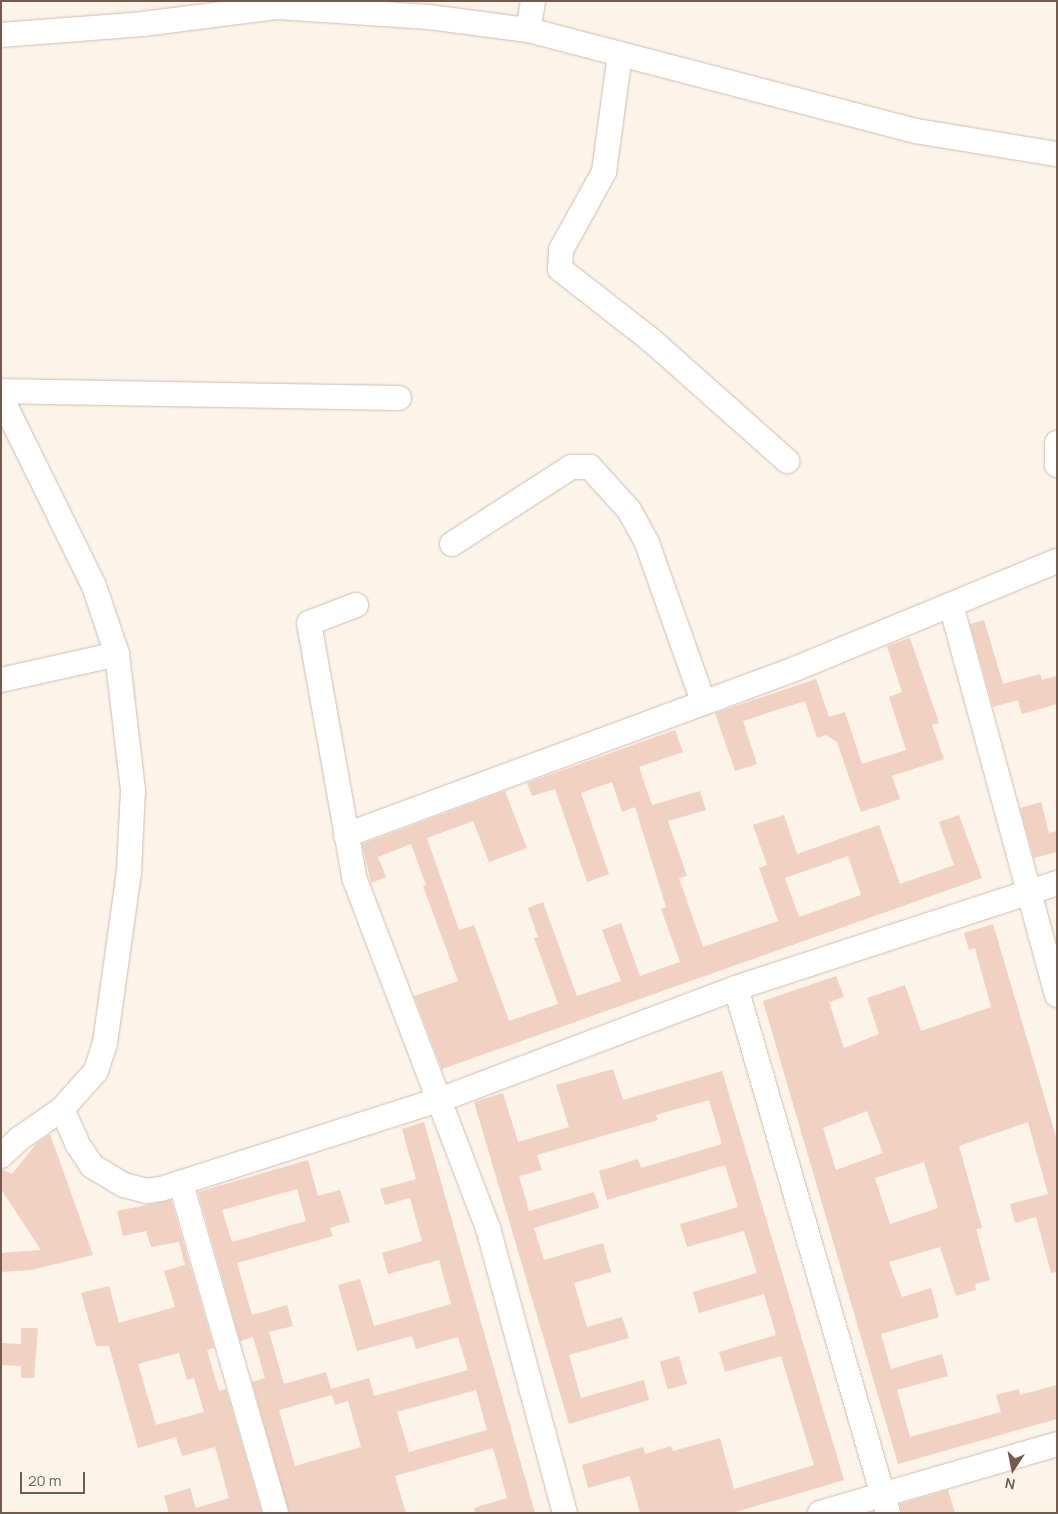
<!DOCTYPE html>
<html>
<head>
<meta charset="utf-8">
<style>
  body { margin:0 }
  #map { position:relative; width:1058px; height:1514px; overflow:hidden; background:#fcf3e9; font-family:Manrope,sans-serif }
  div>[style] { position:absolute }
  .building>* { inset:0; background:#f0d1c2; transform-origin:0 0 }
  .roads { filter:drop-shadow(0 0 1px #cfbdb1) drop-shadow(0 0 1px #cfbdb1) }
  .minor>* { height:24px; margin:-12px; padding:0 12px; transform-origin:12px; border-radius:12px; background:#fff }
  span { translate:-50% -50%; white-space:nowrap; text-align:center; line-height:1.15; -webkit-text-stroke:5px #fef7ef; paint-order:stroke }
  .frame { position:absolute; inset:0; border:2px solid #75594d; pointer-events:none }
  .north { position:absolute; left:988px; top:1444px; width:50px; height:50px; -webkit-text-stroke:4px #fef7ef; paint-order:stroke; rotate:191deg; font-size:14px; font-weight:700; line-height:20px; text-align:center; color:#75594d }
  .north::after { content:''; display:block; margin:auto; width:18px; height:22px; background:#75594d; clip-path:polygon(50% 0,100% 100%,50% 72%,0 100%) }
  .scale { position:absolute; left:20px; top:1472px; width:65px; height:22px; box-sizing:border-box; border:2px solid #75594d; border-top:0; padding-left:6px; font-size:15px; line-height:18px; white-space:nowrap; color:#75594d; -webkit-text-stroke:4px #fef7ef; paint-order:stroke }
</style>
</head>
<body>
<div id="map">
  <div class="building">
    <div style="clip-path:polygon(984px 620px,1003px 684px,1040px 674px,1042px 680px,1057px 676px,1057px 704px,1022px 714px,1018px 700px,993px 707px,970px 624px)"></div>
    <div style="clip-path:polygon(910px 638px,939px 723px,932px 725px,944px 759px,892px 776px,900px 799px,861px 812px,837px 742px,826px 735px,817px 738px,805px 701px,743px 721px,757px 764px,735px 771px,715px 713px,816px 679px,829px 717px,845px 712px,862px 764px,906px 750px,889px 697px,902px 692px,887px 646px)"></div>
    <div style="clip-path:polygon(evenodd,675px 730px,683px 752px,639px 767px,652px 805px,700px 791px,706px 810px,668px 821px,687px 876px,679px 878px,703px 947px,778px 921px,759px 868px,767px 865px,753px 825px,784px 815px,797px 854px,879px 825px,900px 884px,954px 865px,939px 822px,959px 815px,982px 878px,442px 1069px,414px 996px,458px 981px,423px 886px,426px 885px,411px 844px,378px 857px,386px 877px,371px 883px,362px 844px,505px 791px,527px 848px,489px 862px,473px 821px,427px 838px,459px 930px,474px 925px,509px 1021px,558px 1004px,534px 938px,538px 937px,528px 908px,543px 902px,577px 996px,621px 981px,602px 930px,621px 923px,640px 976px,680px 962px,661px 909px,666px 907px,635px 807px,622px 812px,612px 782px,581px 793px,609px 874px,587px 882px,555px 789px,532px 796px,527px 783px,675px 730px,848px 856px,861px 895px,799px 917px,785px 878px,848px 856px)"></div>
    <div style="clip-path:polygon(1041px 802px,1049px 833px,1057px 831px,1057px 852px,1034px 858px,1020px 808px)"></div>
    <div style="clip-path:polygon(evenodd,993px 924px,1057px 1140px,1057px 1272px,1051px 1273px,1036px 1217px,1015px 1223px,1010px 1204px,1048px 1194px,1028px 1122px,959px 1146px,982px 1228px,976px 1229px,990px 1280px,975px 1284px,976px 1290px,956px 1296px,940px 1247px,889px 1262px,902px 1297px,931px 1288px,939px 1317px,881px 1334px,891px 1369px,942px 1354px,948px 1376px,897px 1390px,910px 1437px,1001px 1412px,996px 1395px,1019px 1389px,1020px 1395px,1057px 1385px,1057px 1419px,898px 1464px,763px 1001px,836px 976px,844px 997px,829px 1002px,844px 1048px,879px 1034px,867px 998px,905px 985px,921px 1031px,991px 1007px,975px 948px,969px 950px,964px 933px,993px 924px,867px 1111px,883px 1153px,836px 1170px,823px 1128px,867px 1111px,993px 924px,924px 1162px,938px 1208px,890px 1224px,875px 1178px,924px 1162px)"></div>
    <div style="clip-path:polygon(613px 1069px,623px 1100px,722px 1071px,844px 1480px,732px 1513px,640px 1513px,630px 1476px,588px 1488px,582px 1465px,643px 1447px,645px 1454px,671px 1446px,673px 1451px,720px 1438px,734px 1489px,814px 1465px,781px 1356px,725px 1372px,719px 1352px,776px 1335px,764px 1294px,699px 1313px,693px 1292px,757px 1273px,744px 1231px,687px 1247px,680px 1224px,738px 1207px,725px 1165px,607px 1200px,599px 1171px,638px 1159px,641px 1168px,722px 1144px,709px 1100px,656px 1115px,658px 1120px,537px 1155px,542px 1170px,519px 1176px,529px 1211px,594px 1192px,599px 1208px,534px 1228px,544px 1260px,603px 1243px,611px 1272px,574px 1283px,587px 1327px,622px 1317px,629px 1338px,569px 1355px,581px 1398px,644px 1380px,649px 1400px,569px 1424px,474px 1102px,503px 1093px,518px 1142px,569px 1127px,556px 1085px)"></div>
    <div style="clip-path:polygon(evenodd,424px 1122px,535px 1513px,475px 1513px,474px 1508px,507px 1498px,493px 1448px,395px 1476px,406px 1513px,289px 1513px,252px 1382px,265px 1378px,253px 1337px,240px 1341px,198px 1192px,308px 1160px,318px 1196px,340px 1190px,350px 1222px,330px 1228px,333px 1236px,237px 1263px,252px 1315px,287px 1305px,293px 1326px,269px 1332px,284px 1384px,326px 1372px,331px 1389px,369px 1378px,374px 1396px,468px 1370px,458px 1337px,416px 1349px,412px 1336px,357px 1351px,338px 1285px,360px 1279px,374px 1326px,451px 1304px,439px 1260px,388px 1274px,382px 1253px,422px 1241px,410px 1198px,385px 1205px,380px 1189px,416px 1179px,402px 1129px,424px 1122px,297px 1189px,306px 1221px,232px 1242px,222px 1210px,297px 1189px,424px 1122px,476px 1390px,487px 1430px,409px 1452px,397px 1412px,476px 1390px,424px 1122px,332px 1395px,335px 1405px,348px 1401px,361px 1447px,295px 1466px,279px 1410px,332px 1395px)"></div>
    <div style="clip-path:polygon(50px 1134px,93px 1255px,31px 1270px,1px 1272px,1px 1253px,41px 1250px,1px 1189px,1px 1169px,12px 1174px,36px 1144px)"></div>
    <div style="clip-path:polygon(evenodd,171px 1200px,214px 1348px,207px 1350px,219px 1391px,226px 1389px,262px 1513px,169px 1513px,164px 1496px,190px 1488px,197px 1512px,196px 1508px,229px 1498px,215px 1447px,182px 1456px,176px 1437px,138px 1448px,109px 1346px,96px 1346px,81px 1293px,109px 1286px,119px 1323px,175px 1307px,164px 1271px,185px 1265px,179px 1242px,151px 1247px,146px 1231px,123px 1236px,117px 1211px,171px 1200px,179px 1353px,187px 1380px,194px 1378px,204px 1412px,156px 1425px,138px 1364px,179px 1353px)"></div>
    <div style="clip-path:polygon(21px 1328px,38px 1328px,34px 1378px,21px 1378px,21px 1366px,1px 1365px,1px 1343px,21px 1344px)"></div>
    <div style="left:679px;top:1356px;width:29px;height:20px;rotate:74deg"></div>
    <div style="clip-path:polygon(948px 1490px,955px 1513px,901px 1513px,900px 1504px)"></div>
  </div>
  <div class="roads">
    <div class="minor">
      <div style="left:528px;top:30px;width:29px;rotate:-80deg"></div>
      <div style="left:1px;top:35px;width:142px;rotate:-4.4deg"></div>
      <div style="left:143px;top:24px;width:136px;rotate:-7.2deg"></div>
      <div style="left:278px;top:7px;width:151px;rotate:3.8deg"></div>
      <div style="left:429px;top:17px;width:100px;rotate:7.5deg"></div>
      <div style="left:528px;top:30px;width:401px;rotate:14.6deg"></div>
      <div style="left:916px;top:131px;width:143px;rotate:9.3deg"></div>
      <div style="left:620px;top:54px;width:119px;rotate:97.7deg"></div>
      <div style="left:604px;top:172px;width:89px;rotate:118.9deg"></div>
      <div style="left:561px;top:250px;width:19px;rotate:93deg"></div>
      <div style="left:560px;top:269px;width:117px;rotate:38deg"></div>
      <div style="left:652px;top:341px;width:181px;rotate:41.6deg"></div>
      <div style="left:1px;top:391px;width:398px;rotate:1deg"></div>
      <div style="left:1px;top:397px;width:211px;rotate:63.8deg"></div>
      <div style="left:94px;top:586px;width:72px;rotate:71.3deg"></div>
      <div style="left:117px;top:654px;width:137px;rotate:83.3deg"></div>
      <div style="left:133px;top:790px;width:82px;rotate:92.8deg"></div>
      <div style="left:129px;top:872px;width:173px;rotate:98deg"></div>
      <div style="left:105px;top:1043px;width:29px;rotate:108deg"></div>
      <div style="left:96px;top:1071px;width:51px;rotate:131.8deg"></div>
      <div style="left:62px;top:1109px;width:52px;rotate:145.1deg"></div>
      <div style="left:19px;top:1139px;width:25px;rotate:137deg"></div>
      <div style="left:1057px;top:443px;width:22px;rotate:90deg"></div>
      <div style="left:452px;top:544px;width:142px;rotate:-32.9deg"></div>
      <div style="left:571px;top:467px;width:19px"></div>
      <div style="left:590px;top:467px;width:58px;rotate:47.8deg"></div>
      <div style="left:629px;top:510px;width:38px;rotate:61deg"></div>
      <div style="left:647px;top:543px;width:168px;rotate:70.5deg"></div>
      <div style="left:356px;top:605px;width:50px;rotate:159deg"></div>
      <div style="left:309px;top:623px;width:261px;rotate:79.9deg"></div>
      <div style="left:355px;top:880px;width:373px;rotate:69.1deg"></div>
      <div style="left:488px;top:1228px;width:295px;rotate:74.9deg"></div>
      <div style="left:951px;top:605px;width:404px;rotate:74.8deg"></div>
      <div style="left:1px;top:680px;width:119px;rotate:-12.6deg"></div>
      <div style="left:346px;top:835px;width:481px;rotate:-20.3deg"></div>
      <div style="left:797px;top:668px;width:281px;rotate:-22.4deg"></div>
      <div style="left:736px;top:988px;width:547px;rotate:73.85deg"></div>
      <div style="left:62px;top:1109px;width:39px;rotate:66deg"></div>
      <div style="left:78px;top:1145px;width:25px;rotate:56deg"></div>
      <div style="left:92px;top:1166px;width:37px;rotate:31deg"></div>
      <div style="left:124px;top:1185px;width:23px;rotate:15deg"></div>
      <div style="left:146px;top:1191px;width:15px;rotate:-8deg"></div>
      <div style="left:161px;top:1189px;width:295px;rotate:-17.8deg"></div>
      <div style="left:442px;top:1099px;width:314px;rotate:-20.7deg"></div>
      <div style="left:736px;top:988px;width:338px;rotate:-18.1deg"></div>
      <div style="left:181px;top:1184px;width:342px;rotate:73.9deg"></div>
      <div style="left:820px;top:1513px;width:247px;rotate:-16.2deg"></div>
    </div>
  </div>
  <div class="frame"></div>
  <div class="north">N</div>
  <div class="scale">20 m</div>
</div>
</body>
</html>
